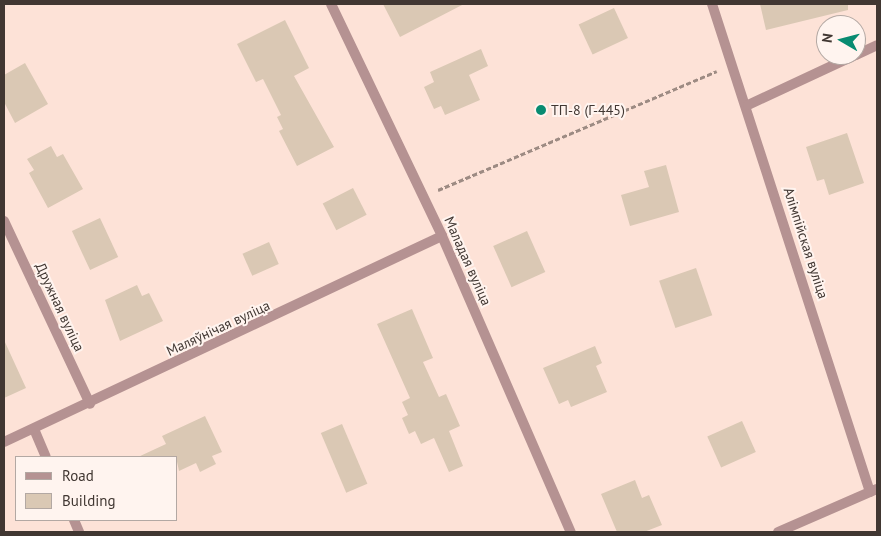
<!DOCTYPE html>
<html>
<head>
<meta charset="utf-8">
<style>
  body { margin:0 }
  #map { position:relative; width:881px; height:536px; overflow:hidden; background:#fde2d7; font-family:"PT Sans",sans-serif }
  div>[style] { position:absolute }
  .building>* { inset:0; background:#dac8b4; transform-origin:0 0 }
  .path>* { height:3px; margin-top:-1.5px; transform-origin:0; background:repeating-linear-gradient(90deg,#9d8b83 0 5px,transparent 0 7.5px) }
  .service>* { height:10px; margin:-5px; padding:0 5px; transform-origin:5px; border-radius:5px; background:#b59292 }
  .minor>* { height:10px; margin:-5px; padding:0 5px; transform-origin:5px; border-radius:5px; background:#b59292 }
  .dots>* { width:14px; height:14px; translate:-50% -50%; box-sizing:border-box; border:2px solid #fff4ef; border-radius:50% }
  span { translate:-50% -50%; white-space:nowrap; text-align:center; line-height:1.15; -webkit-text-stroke:4px #fff4ef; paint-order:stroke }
  .poi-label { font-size:14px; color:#413732 }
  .left { translate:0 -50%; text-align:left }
  .street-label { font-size:14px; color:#413732 }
  .frame { position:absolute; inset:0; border:5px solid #413732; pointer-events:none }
  .legend { position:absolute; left:15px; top:456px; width:162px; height:65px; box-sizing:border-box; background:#fff4ef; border:1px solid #b3a8a3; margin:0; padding:6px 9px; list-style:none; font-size:15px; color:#413732 }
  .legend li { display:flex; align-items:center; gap:10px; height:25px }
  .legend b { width:25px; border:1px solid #b3a8a3 }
  .north { position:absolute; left:816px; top:15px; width:50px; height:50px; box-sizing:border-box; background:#fff4ef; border:1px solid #b3a8a3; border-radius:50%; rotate:278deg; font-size:14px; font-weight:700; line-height:20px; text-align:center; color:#413732 }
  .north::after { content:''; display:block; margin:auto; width:18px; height:22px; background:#088b71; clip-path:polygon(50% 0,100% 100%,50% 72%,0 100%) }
</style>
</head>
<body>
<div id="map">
  <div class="building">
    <div style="clip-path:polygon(383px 4px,464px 4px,400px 37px)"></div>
    <div style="clip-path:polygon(760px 4px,848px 4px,848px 10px,766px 30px)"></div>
    <div style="left:614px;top:8px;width:33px;height:39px;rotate:65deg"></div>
    <div style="clip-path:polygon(285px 20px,309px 68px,294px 76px,334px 147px,297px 166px,279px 131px,283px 129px,277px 117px,281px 115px,263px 79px,256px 82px,237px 44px)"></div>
    <div style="clip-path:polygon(481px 49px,488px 66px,469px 75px,480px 100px,445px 115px,441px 106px,434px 109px,424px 87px,434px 82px,430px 72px)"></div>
    <div style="clip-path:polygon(25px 63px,48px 104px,15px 123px,4px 102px,4px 75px)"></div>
    <div style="clip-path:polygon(847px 133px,864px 183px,829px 195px,824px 179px,817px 181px,806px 147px)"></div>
    <div style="clip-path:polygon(51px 146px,57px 157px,63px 154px,83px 189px,48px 208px,29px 173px,34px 170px,27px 159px)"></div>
    <div style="clip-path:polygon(666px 165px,679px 212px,630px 226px,621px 195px,649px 187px,644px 171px)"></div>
    <div style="left:353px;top:188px;width:30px;height:34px;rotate:63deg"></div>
    <div style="left:100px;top:218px;width:43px;height:31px;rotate:65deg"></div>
    <div style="left:527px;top:231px;width:45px;height:37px;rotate:66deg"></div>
    <div style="left:269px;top:242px;width:24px;height:29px;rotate:66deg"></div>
    <div style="left:696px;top:268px;width:50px;height:39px;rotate:71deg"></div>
    <div style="clip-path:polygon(137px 285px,142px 296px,149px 293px,163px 321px,120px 341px,105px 300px)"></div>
    <div style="clip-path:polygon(412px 309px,433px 358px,423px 362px,439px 397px,446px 394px,460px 426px,449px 431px,463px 466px,449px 472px,434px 438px,421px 444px,415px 431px,409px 434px,402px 418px,408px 415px,402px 402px,410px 398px,377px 324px)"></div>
    <div style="clip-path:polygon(4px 340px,26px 388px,4px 398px)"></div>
    <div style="clip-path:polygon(595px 346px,602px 363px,596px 366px,607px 392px,571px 407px,568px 400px,559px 404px,543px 368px)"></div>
    <div style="clip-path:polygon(205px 416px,222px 452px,212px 456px,216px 464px,200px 472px,196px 463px,179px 471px,176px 457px,138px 457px,166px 444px,162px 436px)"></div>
    <div style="left:742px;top:421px;width:34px;height:38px;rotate:66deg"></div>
    <div style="left:342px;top:424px;width:65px;height:23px;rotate:67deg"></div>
    <div style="clip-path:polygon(635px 480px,642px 498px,649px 495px,662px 525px,644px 532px,617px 532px,601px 494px)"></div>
  </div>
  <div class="path">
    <div style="left:438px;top:190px;width:303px;rotate:-23.1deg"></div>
  </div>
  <div class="service">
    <div style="left:34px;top:429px;width:30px;rotate:67deg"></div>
    <div style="left:74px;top:520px;width:13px;rotate:67deg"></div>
  </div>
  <div class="minor">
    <div style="left:331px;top:4px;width:257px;rotate:64.4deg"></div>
    <div style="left:442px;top:236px;width:323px;rotate:66.5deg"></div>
    <div style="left:712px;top:4px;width:513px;rotate:72.06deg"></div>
    <div style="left:856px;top:55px;width:23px;rotate:-25deg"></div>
    <div style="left:748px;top:105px;width:118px;rotate:-25deg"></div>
    <div style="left:4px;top:221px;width:202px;rotate:64.8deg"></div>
    <div style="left:4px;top:442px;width:484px;rotate:-25.2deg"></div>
    <div style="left:778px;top:532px;width:108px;rotate:-23.5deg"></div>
  </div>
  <div class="dots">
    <div style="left:541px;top:110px;background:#088b71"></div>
  </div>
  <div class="poi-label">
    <span class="left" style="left:551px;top:110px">ТП-8 (Г-445)</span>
  </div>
  <div class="street-label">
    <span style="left:806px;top:243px;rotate:72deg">Алімпійская вуліца</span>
    <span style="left:468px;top:261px;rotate:66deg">Маладая вуліца</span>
    <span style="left:60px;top:307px;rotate:65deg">Дружная вуліца</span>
    <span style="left:218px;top:328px;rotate:-25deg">Маляўнічая вуліца</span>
  </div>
  <div class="frame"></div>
  <ul class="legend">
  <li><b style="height:6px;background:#b59292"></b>Road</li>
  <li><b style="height:14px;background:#dac8b4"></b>Building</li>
  </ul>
  <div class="north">N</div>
</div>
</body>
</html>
